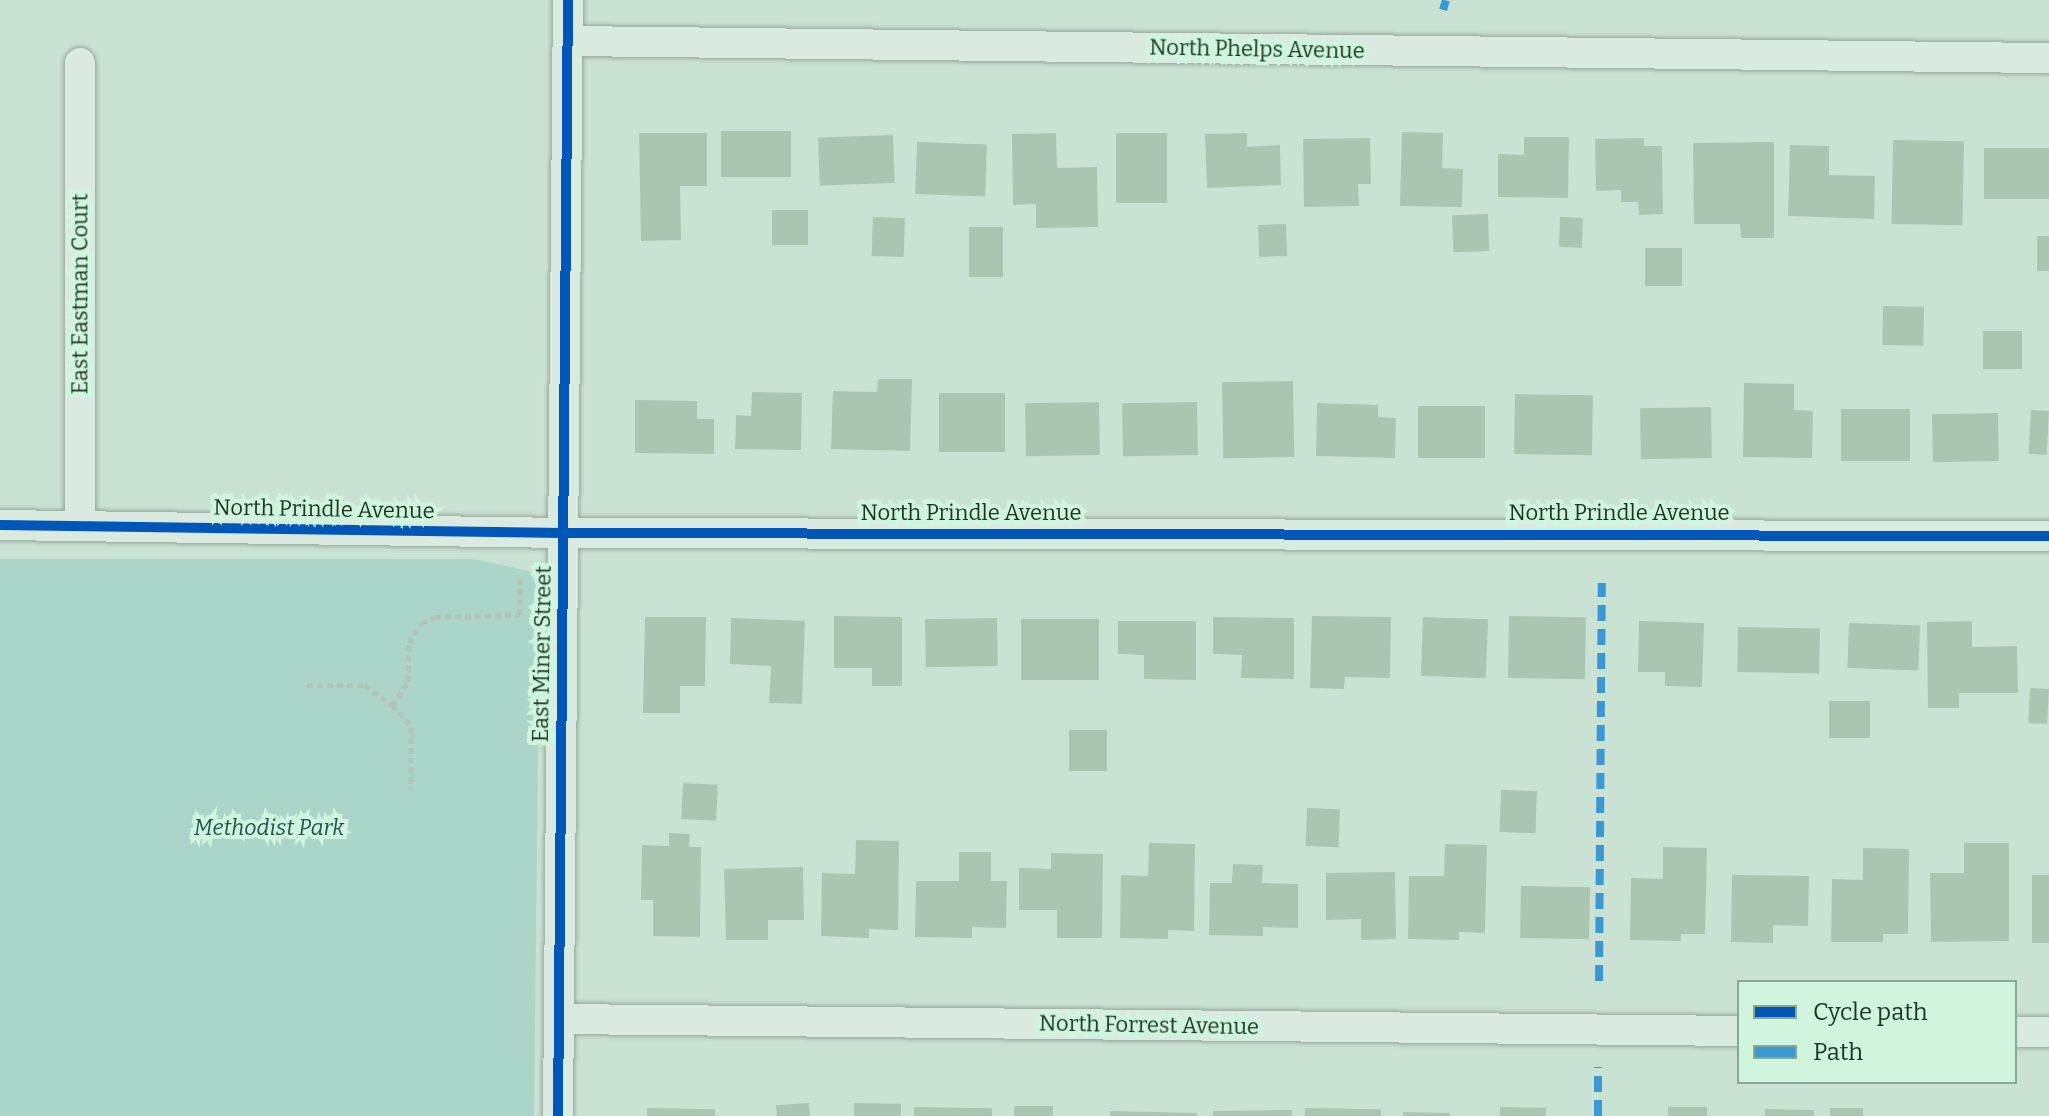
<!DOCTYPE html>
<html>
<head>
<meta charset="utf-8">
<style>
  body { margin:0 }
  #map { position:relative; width:2049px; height:1116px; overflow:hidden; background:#cae2d3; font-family:Bitter,serif }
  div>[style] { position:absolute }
  .green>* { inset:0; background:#acd5c9 }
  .building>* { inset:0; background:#abc6b0; transform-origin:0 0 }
  .path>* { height:5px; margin-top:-2.5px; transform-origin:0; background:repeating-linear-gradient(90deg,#b2c3b8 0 6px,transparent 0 10px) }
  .roads { filter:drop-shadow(0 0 2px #94a799) drop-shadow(0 0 2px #94a799) }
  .minor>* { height:30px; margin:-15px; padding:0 15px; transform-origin:15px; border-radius:15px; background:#dbeae1 }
  .quiet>* { height:8px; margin-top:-4px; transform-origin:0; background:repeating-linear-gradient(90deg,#3a98d5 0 16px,transparent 0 24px) }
  .cycleway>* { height:10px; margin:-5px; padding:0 5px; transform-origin:5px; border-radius:5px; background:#0057b8 }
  span { translate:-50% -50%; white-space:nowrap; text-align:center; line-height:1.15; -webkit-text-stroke:8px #cff5de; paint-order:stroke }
  .street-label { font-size:22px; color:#1c3620 }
  .park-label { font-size:22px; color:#23524f; font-style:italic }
  .legend { position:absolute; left:1737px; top:980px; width:280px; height:104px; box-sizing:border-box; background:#cff5de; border:2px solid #87a992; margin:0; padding:10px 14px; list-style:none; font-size:24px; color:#1c3620 }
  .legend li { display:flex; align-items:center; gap:16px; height:40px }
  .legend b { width:40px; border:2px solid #87a992 }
</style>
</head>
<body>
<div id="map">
  <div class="green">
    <div style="clip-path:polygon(0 559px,474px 559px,529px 571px,540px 593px,534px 1116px,0 1116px)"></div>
  </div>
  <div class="building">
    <div style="left:791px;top:131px;width:46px;height:70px;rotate:90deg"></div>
    <div style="clip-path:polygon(1402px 132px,1443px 133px,1442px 168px,1463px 169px,1462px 207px,1400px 206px)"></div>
    <div style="clip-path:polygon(639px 133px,707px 133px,707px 186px,680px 186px,681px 240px,641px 241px)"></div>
    <div style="clip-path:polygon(1056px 133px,1057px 168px,1097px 167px,1098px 227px,1036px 228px,1036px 204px,1013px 205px,1012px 134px)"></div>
    <div style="left:1116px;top:133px;width:51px;height:70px"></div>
    <div style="clip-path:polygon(1247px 133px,1247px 147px,1280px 145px,1281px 185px,1207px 188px,1205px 134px)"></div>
    <div style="left:893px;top:135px;width:48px;height:75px;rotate:88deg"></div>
    <div style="clip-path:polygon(1524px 137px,1569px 137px,1568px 198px,1498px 197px,1498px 154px,1524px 155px)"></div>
    <div style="clip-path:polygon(1370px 138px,1371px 184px,1358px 184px,1359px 206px,1304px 207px,1303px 139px)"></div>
    <div style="clip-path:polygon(1644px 138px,1644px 146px,1662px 146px,1663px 214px,1639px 215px,1638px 202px,1621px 202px,1621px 190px,1596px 191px,1595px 139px)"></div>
    <div style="left:1893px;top:140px;width:71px;height:84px;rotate:1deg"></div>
    <div style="left:917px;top:142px;width:70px;height:52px;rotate:2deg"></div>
    <div style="clip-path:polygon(1774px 142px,1774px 238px,1741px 238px,1740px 224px,1694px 224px,1693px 143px)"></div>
    <div style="clip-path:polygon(1790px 145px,1829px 146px,1829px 175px,1875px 176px,1874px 219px,1788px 216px)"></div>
    <div style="left:1984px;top:148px;width:65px;height:51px"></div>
    <div style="left:772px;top:210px;width:36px;height:35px"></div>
    <div style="left:1488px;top:214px;width:37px;height:36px;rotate:88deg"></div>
    <div style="left:873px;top:217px;width:32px;height:39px;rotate:2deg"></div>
    <div style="left:1560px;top:217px;width:23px;height:30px;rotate:2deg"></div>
    <div style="left:1286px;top:224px;width:32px;height:28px;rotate:88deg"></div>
    <div style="left:969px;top:227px;width:34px;height:50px"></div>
    <div style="left:2037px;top:236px;width:12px;height:35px"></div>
    <div style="left:1645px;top:248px;width:37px;height:38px"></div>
    <div style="left:1883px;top:306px;width:41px;height:39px;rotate:1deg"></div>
    <div style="left:1983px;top:331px;width:39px;height:38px"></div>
    <div style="clip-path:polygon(878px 379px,912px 379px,910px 451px,831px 449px,833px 391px,877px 392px)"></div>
    <div style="left:1293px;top:381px;width:76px;height:71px;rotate:89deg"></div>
    <div style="clip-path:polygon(1744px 383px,1794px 384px,1794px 410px,1813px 411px,1812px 458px,1743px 457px)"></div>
    <div style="clip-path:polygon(752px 392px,802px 393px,801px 450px,735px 449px,736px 415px,751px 416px)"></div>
    <div style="left:939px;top:393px;width:66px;height:59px"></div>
    <div style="left:1515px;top:394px;width:78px;height:60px;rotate:1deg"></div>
    <div style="clip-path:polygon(635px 400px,697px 401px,697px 419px,714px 419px,714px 454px,635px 453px)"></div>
    <div style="left:1099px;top:402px;width:53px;height:74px;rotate:89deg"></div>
    <div style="left:1197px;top:402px;width:53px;height:75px;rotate:89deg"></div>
    <div style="clip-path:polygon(1317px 403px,1378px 405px,1378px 417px,1396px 418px,1395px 458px,1316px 456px)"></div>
    <div style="left:1418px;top:406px;width:67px;height:52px"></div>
    <div style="left:1711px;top:407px;width:51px;height:71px;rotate:89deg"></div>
    <div style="left:1841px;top:409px;width:69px;height:52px"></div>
    <div style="left:2031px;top:410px;width:18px;height:44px;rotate:3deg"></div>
    <div style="left:1998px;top:413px;width:48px;height:66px;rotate:89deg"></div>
    <div style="clip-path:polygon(834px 616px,902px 617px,902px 686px,872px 686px,872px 668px,834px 668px)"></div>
    <div style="clip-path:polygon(1312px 616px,1391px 617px,1390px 678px,1345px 677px,1344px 689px,1310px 688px)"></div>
    <div style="left:1509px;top:616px;width:77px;height:62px;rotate:1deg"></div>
    <div style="clip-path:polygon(645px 617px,706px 617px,705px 686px,680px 686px,680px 713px,643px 713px)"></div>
    <div style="clip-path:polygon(1213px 617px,1294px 618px,1294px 679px,1241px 678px,1242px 655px,1213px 654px)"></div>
    <div style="left:1423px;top:617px;width:65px;height:59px;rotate:2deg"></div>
    <div style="clip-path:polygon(731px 618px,805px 621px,802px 704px,769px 703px,771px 666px,730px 664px)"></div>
    <div style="left:997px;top:618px;width:48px;height:72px;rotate:89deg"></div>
    <div style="left:1021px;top:619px;width:78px;height:61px"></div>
    <div style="clip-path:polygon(1118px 621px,1196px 621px,1196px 680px,1144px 679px,1144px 655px,1118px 654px)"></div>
    <div style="clip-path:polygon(1639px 621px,1704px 623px,1702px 687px,1665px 686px,1665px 672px,1638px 672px)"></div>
    <div style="clip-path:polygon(1972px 621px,1972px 647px,2017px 646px,2018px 693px,1959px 693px,1959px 708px,1928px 708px,1927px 622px)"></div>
    <div style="left:1849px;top:623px;width:71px;height:45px;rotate:2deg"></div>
    <div style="left:1738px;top:627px;width:82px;height:45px;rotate:1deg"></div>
    <div style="left:2030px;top:688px;width:19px;height:35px;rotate:3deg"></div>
    <div style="left:1870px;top:701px;width:37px;height:41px;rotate:90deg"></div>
    <div style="left:1069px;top:730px;width:38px;height:41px"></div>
    <div style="left:683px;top:783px;width:35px;height:36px;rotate:3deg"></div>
    <div style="left:1501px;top:790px;width:36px;height:42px;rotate:2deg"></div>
    <div style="left:1307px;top:808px;width:33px;height:38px;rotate:2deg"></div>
    <div style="clip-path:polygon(669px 833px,690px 834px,689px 847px,701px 847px,700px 937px,653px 936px,653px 900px,641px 900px,642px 845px,669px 846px)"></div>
    <div style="clip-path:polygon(856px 840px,899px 841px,898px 930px,869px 929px,869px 938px,821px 936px,822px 873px,855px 874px)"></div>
    <div style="clip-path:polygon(1149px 843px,1195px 844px,1194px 931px,1168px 930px,1168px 939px,1120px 938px,1121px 875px,1148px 876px)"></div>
    <div style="clip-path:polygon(1964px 843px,2009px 843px,2009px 941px,1931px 942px,1930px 873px,1964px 873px)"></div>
    <div style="clip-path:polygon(1445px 844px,1487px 845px,1485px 933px,1459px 932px,1459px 940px,1408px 939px,1409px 876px,1444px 876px)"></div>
    <div style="clip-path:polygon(1663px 847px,1707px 848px,1705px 934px,1681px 934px,1681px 941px,1630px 940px,1631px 878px,1663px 879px)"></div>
    <div style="clip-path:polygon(1863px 848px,1909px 849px,1908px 934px,1883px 934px,1883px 942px,1831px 942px,1832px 879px,1863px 880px)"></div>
    <div style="clip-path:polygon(959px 852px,991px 852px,991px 881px,1007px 881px,1006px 928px,972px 927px,972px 938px,915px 937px,916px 881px,959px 881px)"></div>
    <div style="clip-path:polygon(1051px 853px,1103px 854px,1102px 938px,1057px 938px,1057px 910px,1019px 910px,1019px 868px,1051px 869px)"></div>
    <div style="clip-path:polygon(1233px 864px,1263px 865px,1262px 883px,1298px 884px,1298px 928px,1263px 927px,1263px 936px,1209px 935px,1210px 883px,1232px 883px)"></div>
    <div style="clip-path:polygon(803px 867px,804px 920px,768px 920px,768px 940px,726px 940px,724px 869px)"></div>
    <div style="clip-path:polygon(1395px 872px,1396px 939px,1361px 940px,1361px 919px,1326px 920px,1326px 873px)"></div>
    <div style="clip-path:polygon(1732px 875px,1809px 876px,1808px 926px,1773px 925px,1773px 943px,1731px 942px)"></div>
    <div style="left:2032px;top:875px;width:17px;height:68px"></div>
    <div style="left:1521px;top:886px;width:69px;height:52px;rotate:1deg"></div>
    <div style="left:809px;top:1103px;width:13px;height:33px;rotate:86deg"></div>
    <div style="left:854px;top:1103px;width:47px;height:13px;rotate:1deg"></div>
    <div style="left:1053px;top:1106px;width:10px;height:39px;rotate:90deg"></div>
    <div style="left:914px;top:1107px;width:78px;height:9px;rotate:1deg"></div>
    <div style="left:1500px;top:1107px;width:46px;height:9px;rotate:1deg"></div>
    <div style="left:1707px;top:1107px;width:9px;height:39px;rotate:90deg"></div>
    <div style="left:647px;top:1108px;width:68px;height:8px;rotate:1deg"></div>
    <div style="left:1305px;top:1108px;width:76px;height:8px;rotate:1deg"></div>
    <div style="left:1830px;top:1108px;width:33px;height:8px"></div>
    <div style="clip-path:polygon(1765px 1109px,1814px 1110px,1814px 1116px,1765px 1116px)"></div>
    <div style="clip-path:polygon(1292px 1110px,1292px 1116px,1213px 1116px,1213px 1111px)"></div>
    <div style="clip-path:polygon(1110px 1111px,1197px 1113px,1197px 1116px,1110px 1116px)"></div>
    <div style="clip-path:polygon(1403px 1112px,1450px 1113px,1450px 1116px,1403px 1116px)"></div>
  </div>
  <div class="path">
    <div style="left:307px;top:685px;width:58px"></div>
    <div style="left:365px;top:685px;width:34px;rotate:37deg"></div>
    <div style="left:392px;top:705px;width:29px;rotate:-56deg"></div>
    <div style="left:408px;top:681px;width:38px;rotate:-88deg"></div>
    <div style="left:409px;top:643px;width:23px;rotate:-59deg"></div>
    <div style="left:421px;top:623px;width:15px;rotate:-23deg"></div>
    <div style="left:435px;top:617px;width:85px;rotate:-1.3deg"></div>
    <div style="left:520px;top:615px;width:38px;rotate:-90deg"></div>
    <div style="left:392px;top:705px;width:29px;rotate:49deg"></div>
    <div style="left:411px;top:727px;width:62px;rotate:90deg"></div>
  </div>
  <div class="roads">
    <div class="minor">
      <div style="left:568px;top:41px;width:1481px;rotate:0.66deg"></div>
      <div style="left:0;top:525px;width:564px;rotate:0.81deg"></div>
      <div style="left:564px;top:533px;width:1485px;rotate:0.12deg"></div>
      <div style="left:80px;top:525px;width:462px;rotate:-90deg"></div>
      <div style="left:559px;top:1019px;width:1180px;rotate:0.58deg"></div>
      <div style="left:2015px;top:1032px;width:34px"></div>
      <div style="left:558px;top:1116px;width:1116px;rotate:-89.49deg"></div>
    </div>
  </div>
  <div class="quiet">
    <div style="left:1443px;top:10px;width:10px;rotate:-73deg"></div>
    <div style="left:1599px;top:981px;width:398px;rotate:-89.6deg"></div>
    <div style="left:1598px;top:1116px;width:49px;rotate:-90deg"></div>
  </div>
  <div class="cycleway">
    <div style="left:0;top:525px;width:564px;rotate:0.81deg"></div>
    <div style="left:564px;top:533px;width:1485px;rotate:0.12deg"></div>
    <div style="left:558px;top:1116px;width:1116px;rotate:-89.49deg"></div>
  </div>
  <div class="street-label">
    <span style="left:1257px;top:49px;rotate:1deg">North Phelps Avenue</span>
    <span style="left:80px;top:294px;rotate:-90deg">East Eastman Court</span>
    <span style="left:324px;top:509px;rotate:1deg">North Prindle Avenue</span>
    <span style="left:971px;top:513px">North Prindle Avenue</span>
    <span style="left:1619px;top:513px">North Prindle Avenue</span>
    <span style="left:542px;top:654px;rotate:-89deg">East Miner Street</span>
    <span style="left:1149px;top:1025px;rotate:1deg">North Forrest Avenue</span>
  </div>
  <div class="park-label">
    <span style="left:269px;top:828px">Methodist Park</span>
  </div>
  <ul class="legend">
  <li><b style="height:10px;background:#0057b8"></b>Cycle path</li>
  <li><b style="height:10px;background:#3a98d5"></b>Path</li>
  </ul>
</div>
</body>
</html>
